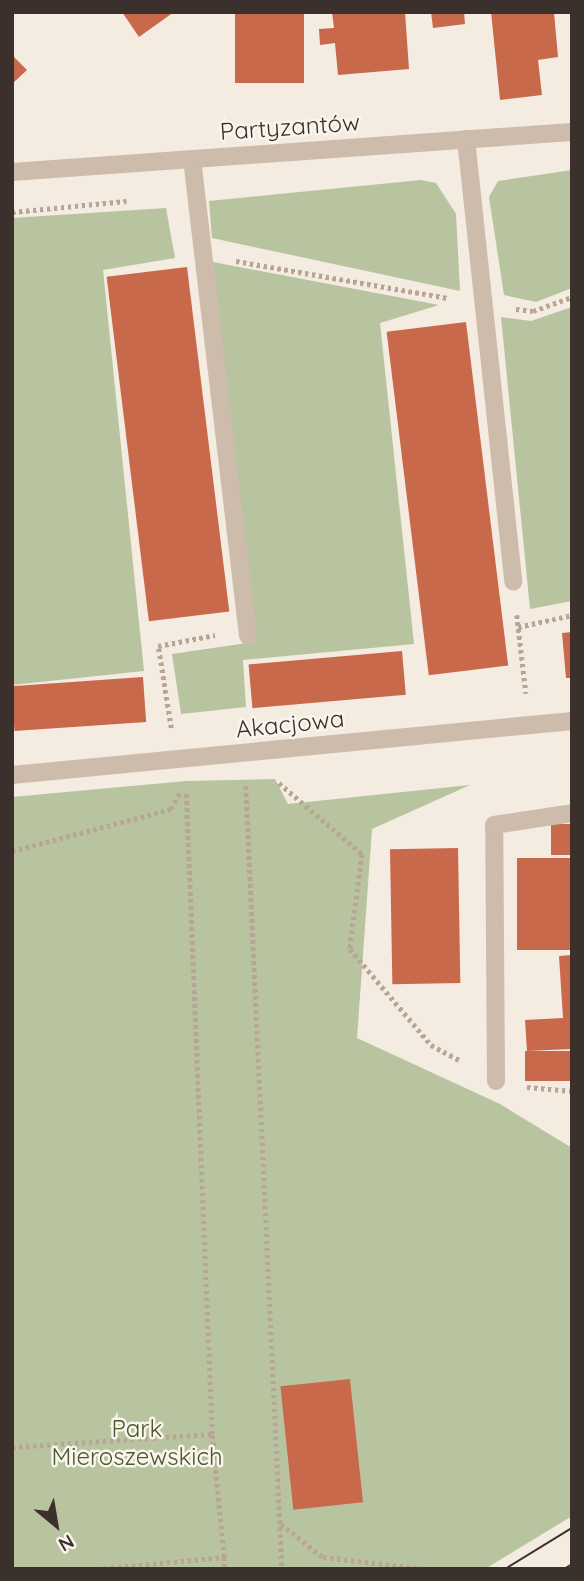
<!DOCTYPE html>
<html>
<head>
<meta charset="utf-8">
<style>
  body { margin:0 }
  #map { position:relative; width:584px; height:1581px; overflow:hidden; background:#f4ebe1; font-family:Quicksand,sans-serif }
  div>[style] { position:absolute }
  .green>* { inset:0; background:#b8c4a0 }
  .building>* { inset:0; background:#c8694b; transform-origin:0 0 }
  .path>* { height:4.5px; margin-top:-2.25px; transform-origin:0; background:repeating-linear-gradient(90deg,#b9a596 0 3.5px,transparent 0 7px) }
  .service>* { height:18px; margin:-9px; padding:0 9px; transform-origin:9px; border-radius:9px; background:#cdbbac }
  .minor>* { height:18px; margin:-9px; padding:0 9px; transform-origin:9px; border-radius:9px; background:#cdbbac }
  .tram>* { height:2px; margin:-1px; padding:0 1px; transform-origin:1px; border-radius:1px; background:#3b302b }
  span { translate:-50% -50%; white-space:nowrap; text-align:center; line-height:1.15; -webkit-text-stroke:5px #fbf5ee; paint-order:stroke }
  .street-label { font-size:24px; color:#3b302b }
  .park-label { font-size:24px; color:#4a5a2e }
  .frame { position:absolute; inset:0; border:14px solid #3b302b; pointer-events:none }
  .north { position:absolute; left:21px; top:1490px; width:70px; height:70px; -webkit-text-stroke:5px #fbf5ee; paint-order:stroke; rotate:150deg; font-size:19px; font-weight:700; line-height:28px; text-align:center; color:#3b302b }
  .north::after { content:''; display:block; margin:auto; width:24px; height:32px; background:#3b302b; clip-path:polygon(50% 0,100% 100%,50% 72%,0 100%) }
</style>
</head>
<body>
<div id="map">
  <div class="green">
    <div style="clip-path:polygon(572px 170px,572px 288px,536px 302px,504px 295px,489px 197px,498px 181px)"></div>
    <div style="clip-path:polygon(421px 180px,436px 183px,456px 214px,460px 291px,212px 238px,209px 201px)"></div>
    <div style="clip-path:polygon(166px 208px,175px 258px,103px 270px,144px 671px,12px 685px,12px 218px)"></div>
    <div style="clip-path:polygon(213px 262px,439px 305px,380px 323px,414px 644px,243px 660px,246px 707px,181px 714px,172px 654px,254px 642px)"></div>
    <div style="clip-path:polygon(572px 307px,572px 601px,530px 609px,501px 317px,531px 321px)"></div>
    <div style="clip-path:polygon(275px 779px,288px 804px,470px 785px,372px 829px,357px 1038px,500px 1104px,572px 1148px,572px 1516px,485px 1569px,12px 1569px,12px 797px,186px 781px)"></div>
  </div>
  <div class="building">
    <div style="clip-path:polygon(122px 12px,174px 12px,139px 37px)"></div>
    <div style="left:235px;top:12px;width:69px;height:71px"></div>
    <div style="clip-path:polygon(332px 12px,405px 12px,409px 69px,338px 75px,335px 43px,320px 45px,319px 29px,334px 28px)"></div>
    <div style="clip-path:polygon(431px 12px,464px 12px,465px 24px,433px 28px)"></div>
    <div style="clip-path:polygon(491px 12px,554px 12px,558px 57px,538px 60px,542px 95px,500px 100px)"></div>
    <div style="clip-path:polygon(12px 55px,27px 70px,12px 84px)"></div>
    <div style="left:187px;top:267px;width:347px;height:81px;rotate:83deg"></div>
    <div style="left:466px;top:322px;width:346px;height:80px;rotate:83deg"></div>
    <div style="clip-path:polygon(572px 632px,572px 678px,566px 678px,562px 633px)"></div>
    <div style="left:402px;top:651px;width:44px;height:154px;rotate:85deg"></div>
    <div style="left:143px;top:677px;width:45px;height:132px;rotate:86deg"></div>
    <div style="left:572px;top:824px;width:31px;height:21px;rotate:90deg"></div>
    <div style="left:458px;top:848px;width:135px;height:68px;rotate:89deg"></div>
    <div style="left:572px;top:858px;width:92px;height:55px;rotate:90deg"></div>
    <div style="clip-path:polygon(572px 955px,572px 1049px,527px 1051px,525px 1020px,563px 1018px,559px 956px)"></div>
    <div style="left:572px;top:1051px;width:30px;height:47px;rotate:90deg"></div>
    <div style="left:350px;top:1379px;width:124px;height:70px;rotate:84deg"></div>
  </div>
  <div class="path">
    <div style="left:12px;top:212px;width:115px;rotate:-5.5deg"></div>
    <div style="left:236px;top:261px;width:215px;rotate:9.9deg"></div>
    <div style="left:516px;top:309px;width:17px;rotate:7deg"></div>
    <div style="left:533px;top:311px;width:41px;rotate:-19.7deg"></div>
    <div style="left:517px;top:615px;width:79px;rotate:83.4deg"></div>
    <div style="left:518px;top:627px;width:55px;rotate:-12.5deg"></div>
    <div style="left:171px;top:728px;width:83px;rotate:-99deg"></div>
    <div style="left:158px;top:646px;width:58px;rotate:-10.9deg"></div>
    <div style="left:279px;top:783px;width:109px;rotate:40.5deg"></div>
    <div style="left:362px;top:854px;width:96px;rotate:97.2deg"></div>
    <div style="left:350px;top:949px;width:126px;rotate:49.8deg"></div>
    <div style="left:431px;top:1045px;width:34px;rotate:28deg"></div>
    <div style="left:246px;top:786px;width:784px;rotate:87.37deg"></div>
    <div style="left:12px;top:851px;width:164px;rotate:-14.8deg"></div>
    <div style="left:171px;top:809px;width:19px;rotate:-62deg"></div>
    <div style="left:527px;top:1087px;width:45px;rotate:5.1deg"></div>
    <div style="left:12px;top:1447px;width:200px;rotate:-3.7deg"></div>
    <div style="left:212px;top:1434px;width:643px;rotate:-92.32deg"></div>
    <div style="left:281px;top:1524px;width:53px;rotate:38.2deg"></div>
    <div style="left:323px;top:1557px;width:104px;rotate:6.6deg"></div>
    <div style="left:224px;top:1557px;width:12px;rotate:85deg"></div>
    <div style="left:97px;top:1569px;width:128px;rotate:-5.4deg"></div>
    <div style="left:224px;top:1557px;width:124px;rotate:-95.6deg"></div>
  </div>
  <div class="service">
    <div style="left:466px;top:139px;width:445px;rotate:83.9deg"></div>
    <div style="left:192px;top:159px;width:480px;rotate:83.3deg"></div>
    <div style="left:496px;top:1081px;width:256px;rotate:-90.4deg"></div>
    <div style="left:494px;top:825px;width:79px;rotate:-8.7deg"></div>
  </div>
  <div class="minor">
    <div style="left:12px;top:172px;width:561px;rotate:-4.09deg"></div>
    <div style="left:12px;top:775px;width:563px;rotate:-5.51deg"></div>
  </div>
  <div class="tram">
    <div style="left:505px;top:1569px;width:79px;rotate:-31.5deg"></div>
    <div style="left:564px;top:1569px;width:9px;rotate:-32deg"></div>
  </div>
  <div class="street-label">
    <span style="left:290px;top:127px;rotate:-4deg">Partyzantów</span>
    <span style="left:290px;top:724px;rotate:-6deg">Akacjowa</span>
  </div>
  <div class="park-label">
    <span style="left:137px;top:1443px">Park<br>Mieroszewskich</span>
  </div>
  <div class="frame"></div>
  <div class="north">N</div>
</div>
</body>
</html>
